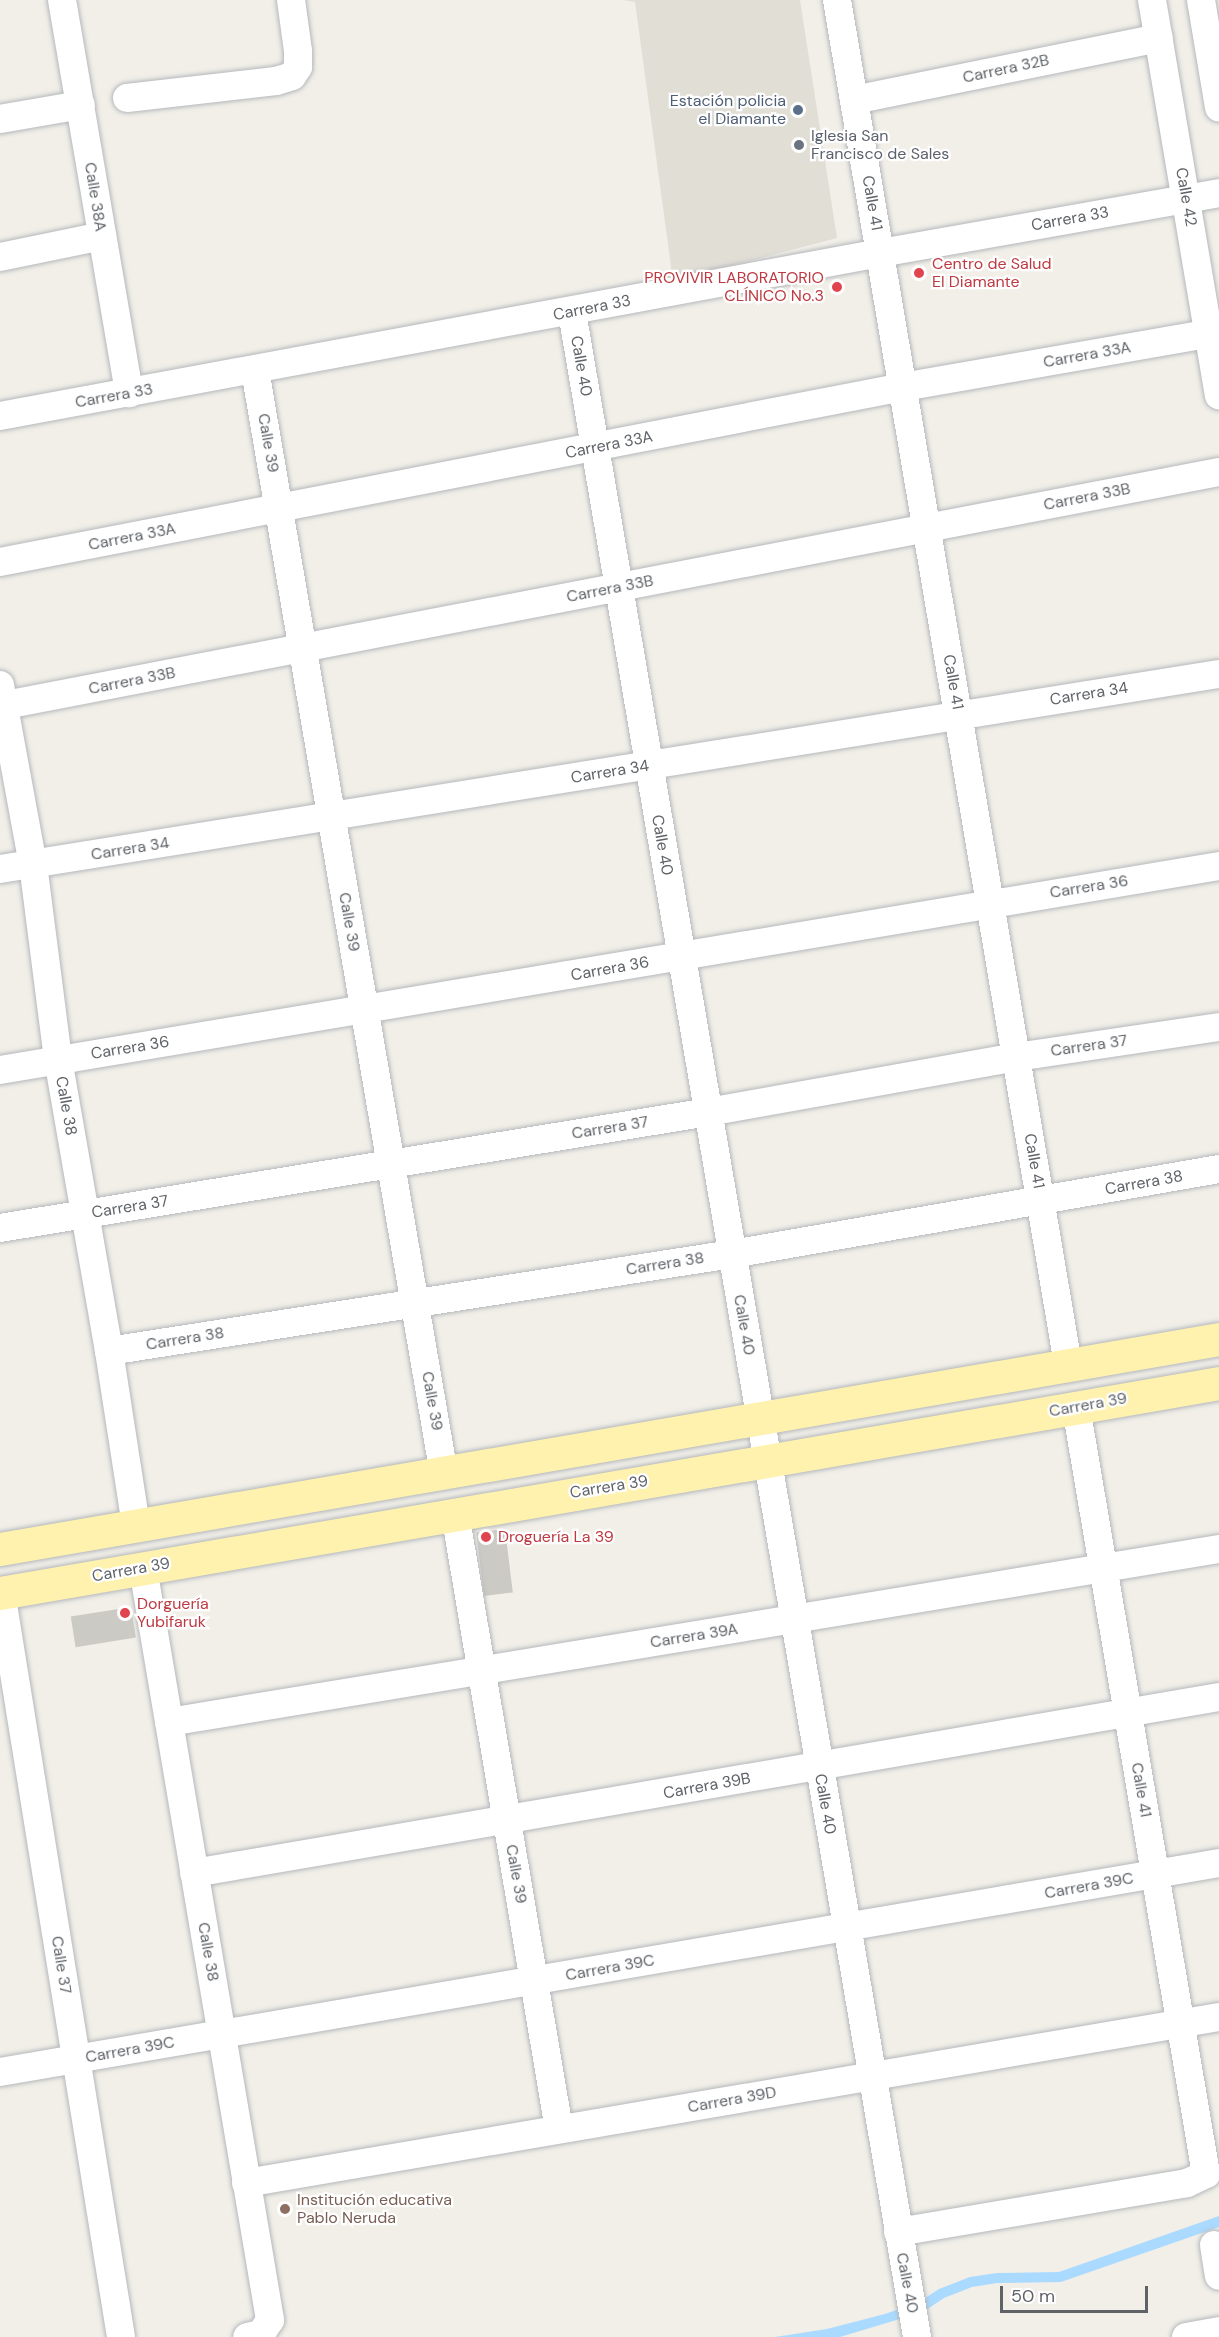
<!DOCTYPE html>
<html>
<head>
<meta charset="utf-8">
<style>
  body { margin:0 }
  #map { position:relative; width:1219px; height:2337px; overflow:hidden; background:#f1efe8; font-family:"DM Sans",sans-serif }
  div>[style] { position:absolute }
  .education>* { inset:0; background:#e1ded6 }
  .water>* { inset:0; background:#aadaff }
  .building>* { inset:0; background:#cccac5; transform-origin:0 0 }
  .roads { filter:drop-shadow(0 0 2px #b5b8bc) drop-shadow(0 0 2px #b5b8bc) }
  .minor>* { height:28px; margin:-14px; padding:0 14px; transform-origin:14px; border-radius:14px; background:#fff }
  .major>* { height:33px; margin:-16.5px; padding:0 16.5px; transform-origin:16.5px; border-radius:16.5px; background:#fff2af }
  .dots>* { width:16px; height:16px; translate:-50% -50%; box-sizing:border-box; border:3px solid #fff; border-radius:50% }
  span { translate:-50% -50%; white-space:nowrap; text-align:center; line-height:1.15; -webkit-text-stroke:4.5px #fff; paint-order:stroke }
  .street-label { font-size:16px; color:#5f6368 }
  .service-label { font-size:16px; color:#4e5e75 }
  .right { translate:-100% -50%; text-align:right }
  .worship-label { font-size:16px; color:#5b616d }
  .left { translate:0 -50%; text-align:left }
  .health-label { font-size:16px; color:#be3a42 }
  .education-label { font-size:16px; color:#785e54 }
  .scale { position:absolute; left:1000px; top:2286px; width:148px; height:27px; box-sizing:border-box; border:3px solid #5f6368; border-top:0; padding-left:8px; font-size:18px; line-height:21px; white-space:nowrap; color:#5f6368; -webkit-text-stroke:4px #fff; paint-order:stroke }
</style>
</head>
<body>
<div id="map">
  <div class="education">
    <div style="clip-path:polygon(623px 0,800px 0,837px 238px,673px 281px,635px 2px)"></div>
  </div>
  <div class="water">
    <div style="clip-path:polygon(1219px 2216px,1219px 2227px,1061px 2282px,997px 2283px,972px 2287px,944px 2298px,923px 2312px,840px 2337px,775px 2337px,827px 2329px,885px 2314px,919px 2302px,939px 2289px,970px 2277px,997px 2273px,1059px 2272px)"></div>
  </div>
  <div class="building">
    <div style="left:505px;top:1529px;width:64px;height:29px;rotate:83deg"></div>
    <div style="left:131px;top:1607px;width:31px;height:61px;rotate:81deg"></div>
  </div>
  <div class="roads">
    <div class="minor">
      <div style="left:62px;top:0;width:399px;rotate:80.3deg"></div>
      <div style="left:837px;top:0;width:1384px;rotate:80.39deg"></div>
      <div style="left:1152px;top:0;width:401px;rotate:80.4deg"></div>
      <div style="left:1201px;top:0;width:109px;rotate:80.5deg"></div>
      <div style="left:127px;top:98px;width:150px;rotate:-6.5deg"></div>
      <div style="left:276px;top:81px;width:17px;rotate:-17deg"></div>
      <div style="left:292px;top:76px;width:11px;rotate:-56deg"></div>
      <div style="left:298px;top:67px;width:16px;rotate:-90deg"></div>
      <div style="left:298px;top:51px;width:51px;rotate:-97.8deg"></div>
      <div style="left:854px;top:100px;width:311px;rotate:-11.5deg"></div>
      <div style="left:0;top:119px;width:82px;rotate:-9.8deg"></div>
      <div style="left:0;top:257px;width:104px;rotate:-11.6deg"></div>
      <div style="left:572px;top:312px;width:2054px;rotate:80.33deg"></div>
      <div style="left:255px;top:370px;width:1120px;rotate:80.29deg"></div>
      <div style="left:0;top:416px;width:895px;rotate:-10.49deg"></div>
      <div style="left:880px;top:253px;width:344px;rotate:-10deg"></div>
      <div style="left:0;top:562px;width:920px;rotate:-10.97deg"></div>
      <div style="left:903px;top:387px;width:321px;rotate:-9.9deg"></div>
      <div style="left:0;top:685px;width:182px;rotate:79.6deg"></div>
      <div style="left:33px;top:864px;width:197px;rotate:82.7deg"></div>
      <div style="left:58px;top:1059px;width:296px;rotate:80.1deg"></div>
      <div style="left:109px;top:1351px;width:177px;rotate:81.2deg"></div>
      <div style="left:0;top:706px;width:1241px;rotate:-10.87deg"></div>
      <div style="left:0;top:869px;width:1234px;rotate:-9.09deg"></div>
      <div style="left:0;top:1070px;width:1236px;rotate:-9.5deg"></div>
      <div style="left:0;top:1228px;width:717px;rotate:-9.3deg"></div>
      <div style="left:708px;top:1112px;width:313px;rotate:-10.1deg"></div>
      <div style="left:1016px;top:1057px;width:205px;rotate:-8.4deg"></div>
      <div style="left:109px;top:1351px;width:631px;rotate:-8.85deg"></div>
      <div style="left:732px;top:1254px;width:494px;rotate:-9.9deg"></div>
      <div style="left:455px;top:1513px;width:625px;rotate:80.42deg"></div>
      <div style="left:143px;top:1568px;width:763px;rotate:80.41deg"></div>
      <div style="left:270px;top:2320px;width:17px;rotate:123deg"></div>
      <div style="left:261px;top:2334px;width:14px;rotate:168deg"></div>
      <div style="left:1px;top:1592px;width:755px;rotate:80.85deg"></div>
      <div style="left:169px;top:1722px;width:1064px;rotate:-9.36deg"></div>
      <div style="left:194px;top:1873px;width:1040px;rotate:-9.74deg"></div>
      <div style="left:0;top:2072px;width:1237px;rotate:-9.73deg"></div>
      <div style="left:246px;top:2183px;width:987px;rotate:-9.68deg"></div>
      <div style="left:898px;top:2232px;width:293px;rotate:-9.6deg"></div>
      <div style="left:1187px;top:2183px;width:21px;rotate:-25deg"></div>
      <div style="left:1206px;top:2174px;width:778px;rotate:-99.62deg"></div>
      <div style="left:1214px;top:2245px;width:31px;rotate:81deg"></div>
      <div style="left:1186px;top:2337px;width:34px;rotate:-10deg"></div>
    </div>
    <div class="major">
      <div style="left:0;top:1549px;width:1237px;rotate:-9.77deg"></div>
      <div style="left:0;top:1593px;width:1237px;rotate:-9.77deg"></div>
    </div>
  </div>
  <div class="dots">
    <div style="left:798px;top:110px;background:#5c6f8a"></div>
    <div style="left:799px;top:145px;background:#6b7280"></div>
    <div style="left:919px;top:273px;background:#e0444e"></div>
    <div style="left:837px;top:287px;background:#e0444e"></div>
    <div style="left:486px;top:1537px;background:#e0444e"></div>
    <div style="left:125px;top:1613px;background:#e0444e"></div>
    <div style="left:285px;top:2209px;background:#8d6e63"></div>
  </div>
  <div class="street-label">
    <span style="left:1006px;top:69px;rotate:-12deg">Carrera 32B</span>
    <span style="left:95px;top:197px;rotate:81deg">Calle 38A</span>
    <span style="left:1186px;top:197px;rotate:80deg">Calle 42</span>
    <span style="left:872px;top:203px;rotate:80deg">Calle 41</span>
    <span style="left:1070px;top:219px;rotate:-10deg">Carrera 33</span>
    <span style="left:592px;top:308px;rotate:-11deg">Carrera 33</span>
    <span style="left:1087px;top:355px;rotate:-10deg">Carrera 33A</span>
    <span style="left:581px;top:366px;rotate:80deg">Calle 40</span>
    <span style="left:114px;top:396px;rotate:-10deg">Carrera 33</span>
    <span style="left:268px;top:443px;rotate:80deg">Calle 39</span>
    <span style="left:609px;top:445px;rotate:-11deg">Carrera 33A</span>
    <span style="left:1087px;top:497px;rotate:-11deg">Carrera 33B</span>
    <span style="left:132px;top:537px;rotate:-11deg">Carrera 33A</span>
    <span style="left:610px;top:589px;rotate:-11deg">Carrera 33B</span>
    <span style="left:132px;top:681px;rotate:-11deg">Carrera 33B</span>
    <span style="left:953px;top:682px;rotate:80deg">Calle 41</span>
    <span style="left:1089px;top:694px;rotate:-9deg">Carrera 34</span>
    <span style="left:610px;top:772px;rotate:-9deg">Carrera 34</span>
    <span style="left:662px;top:845px;rotate:80deg">Calle 40</span>
    <span style="left:130px;top:849px;rotate:-9deg">Carrera 34</span>
    <span style="left:1089px;top:887px;rotate:-9deg">Carrera 36</span>
    <span style="left:349px;top:922px;rotate:80deg">Calle 39</span>
    <span style="left:610px;top:969px;rotate:-10deg">Carrera 36</span>
    <span style="left:1089px;top:1046px;rotate:-8deg">Carrera 37</span>
    <span style="left:130px;top:1048px;rotate:-9deg">Carrera 36</span>
    <span style="left:66px;top:1106px;rotate:80deg">Calle 38</span>
    <span style="left:610px;top:1128px;rotate:-9deg">Carrera 37</span>
    <span style="left:1034px;top:1161px;rotate:80deg">Calle 41</span>
    <span style="left:1144px;top:1183px;rotate:-10deg">Carrera 38</span>
    <span style="left:130px;top:1207px;rotate:-9deg">Carrera 37</span>
    <span style="left:665px;top:1264px;rotate:-9deg">Carrera 38</span>
    <span style="left:744px;top:1325px;rotate:80deg">Calle 40</span>
    <span style="left:185px;top:1339px;rotate:-9deg">Carrera 38</span>
    <span style="left:432px;top:1401px;rotate:80deg">Calle 39</span>
    <span style="left:1088px;top:1405px;rotate:-10deg">Carrera 39</span>
    <span style="left:609px;top:1487px;rotate:-9deg">Carrera 39</span>
    <span style="left:131px;top:1570px;rotate:-10deg">Carrera 39</span>
    <span style="left:694px;top:1636px;rotate:-9deg">Carrera 39A</span>
    <span style="left:707px;top:1786px;rotate:-10deg">Carrera 39B</span>
    <span style="left:1141px;top:1790px;rotate:80deg">Calle 41</span>
    <span style="left:825px;top:1804px;rotate:80deg">Calle 40</span>
    <span style="left:516px;top:1874px;rotate:80deg">Calle 39</span>
    <span style="left:1089px;top:1886px;rotate:-10deg">Carrera 39C</span>
    <span style="left:208px;top:1952px;rotate:80deg">Calle 38</span>
    <span style="left:61px;top:1965px;rotate:81deg">Calle 37</span>
    <span style="left:610px;top:1968px;rotate:-10deg">Carrera 39C</span>
    <span style="left:130px;top:2050px;rotate:-10deg">Carrera 39C</span>
    <span style="left:732px;top:2100px;rotate:-10deg">Carrera 39D</span>
    <span style="left:907px;top:2283px;rotate:79deg">Calle 40</span>
  </div>
  <div class="service-label">
    <span class="right" style="left:786px;top:110px">Estación policia<br>el Diamante</span>
  </div>
  <div class="worship-label">
    <span class="left" style="left:811px;top:145px">Iglesia San<br>Francisco de Sales</span>
  </div>
  <div class="health-label">
    <span class="left" style="left:932px;top:273px">Centro de Salud<br>El Diamante</span>
    <span class="right" style="left:824px;top:287px">PROVIVIR LABORATORIO<br>CLÍNICO No.3</span>
    <span class="left" style="left:498px;top:1537px">Droguería La 39</span>
    <span class="left" style="left:137px;top:1613px">Dorguería<br>Yubifaruk</span>
  </div>
  <div class="education-label">
    <span class="left" style="left:297px;top:2209px">Institución educativa<br>Pablo Neruda</span>
  </div>
  <div class="scale">50 m</div>
</div>
</body>
</html>
